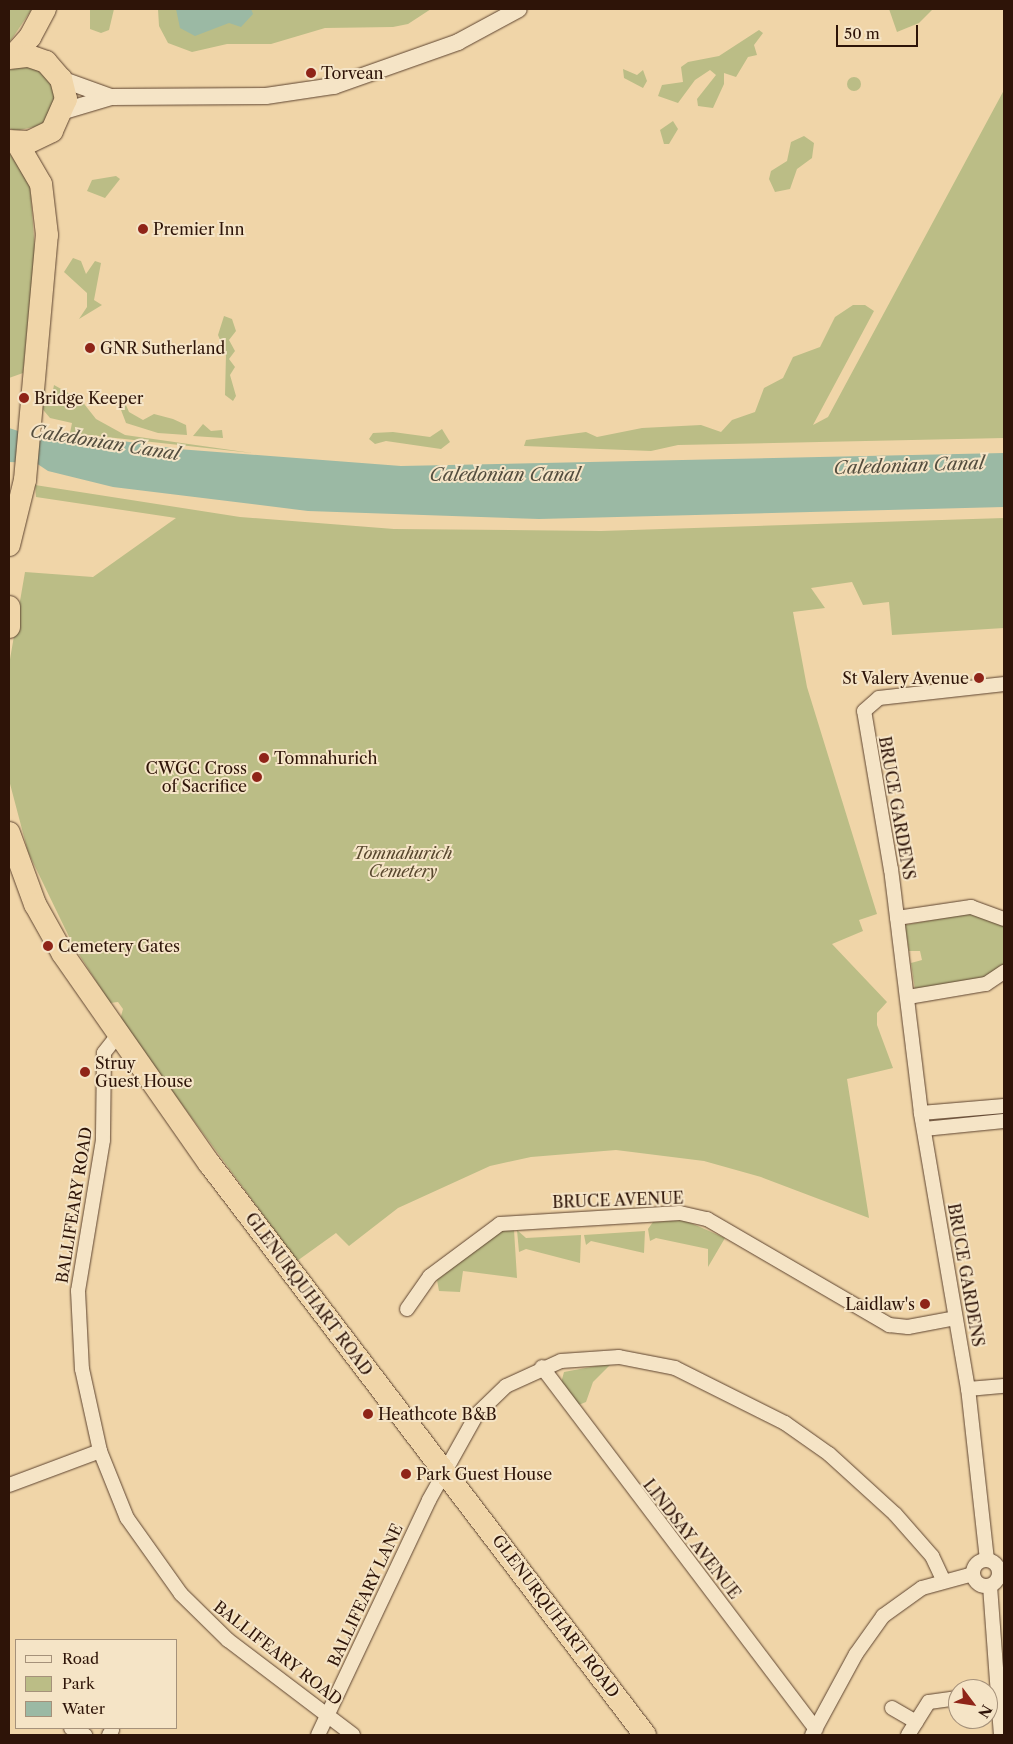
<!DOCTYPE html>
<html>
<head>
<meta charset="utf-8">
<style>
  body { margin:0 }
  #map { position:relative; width:1013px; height:1744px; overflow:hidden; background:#f0d5a8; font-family:"Libre Caslon Text",serif }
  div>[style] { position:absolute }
  .green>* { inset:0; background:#bbbd86 }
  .round { border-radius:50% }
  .water>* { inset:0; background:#9bb9a4 }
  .roads { filter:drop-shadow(0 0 1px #5e4430) drop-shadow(0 0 1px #5e4430) }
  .minor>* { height:14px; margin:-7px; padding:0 7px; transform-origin:7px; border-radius:7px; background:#f5e4c6 }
  .minor>.ring { margin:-7px; padding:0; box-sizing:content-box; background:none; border:14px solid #f5e4c6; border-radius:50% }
  .tertiary>* { height:16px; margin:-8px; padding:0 8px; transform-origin:8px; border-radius:8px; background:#f5e4c6 }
  .trunk>* { height:22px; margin:-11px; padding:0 11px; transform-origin:11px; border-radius:11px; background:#f0d5a8 }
  .dots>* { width:14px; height:14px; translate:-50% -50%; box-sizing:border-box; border:2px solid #f5e4c6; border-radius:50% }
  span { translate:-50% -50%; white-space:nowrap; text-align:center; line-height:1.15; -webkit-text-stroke:4px #f5e4c6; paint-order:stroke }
  .poi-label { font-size:16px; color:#2e1408 }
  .left { translate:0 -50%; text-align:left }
  .right { translate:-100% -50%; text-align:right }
  .street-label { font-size:16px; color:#2e1408 }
  .park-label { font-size:16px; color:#58472e; font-style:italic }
  .water-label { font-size:18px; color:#544e3f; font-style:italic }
  .frame { position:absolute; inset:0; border:10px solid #2e1408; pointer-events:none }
  .legend { position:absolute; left:15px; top:1639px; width:162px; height:90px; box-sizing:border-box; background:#f5e4c6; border:1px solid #a5917a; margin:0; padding:6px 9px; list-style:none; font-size:15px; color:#2e1408 }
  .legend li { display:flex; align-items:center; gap:10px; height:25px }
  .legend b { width:25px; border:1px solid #a5917a }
  .north { position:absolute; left:948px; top:1679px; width:50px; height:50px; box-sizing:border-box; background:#f5e4c6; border:1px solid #a5917a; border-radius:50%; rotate:121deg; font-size:14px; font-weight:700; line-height:20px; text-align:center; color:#2e1408 }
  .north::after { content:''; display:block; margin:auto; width:18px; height:22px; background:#8f2418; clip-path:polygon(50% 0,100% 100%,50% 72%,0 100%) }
  .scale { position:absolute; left:836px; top:25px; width:82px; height:22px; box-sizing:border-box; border:2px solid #2e1408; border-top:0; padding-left:6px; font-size:15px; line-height:18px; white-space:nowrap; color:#2e1408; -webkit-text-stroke:4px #f5e4c6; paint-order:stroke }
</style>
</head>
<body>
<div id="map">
  <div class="green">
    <div style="clip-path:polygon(9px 9px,32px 9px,9px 43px)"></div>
    <div style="clip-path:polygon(90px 9px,114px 9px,109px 30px,101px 33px,90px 29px)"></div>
    <div style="clip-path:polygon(158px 9px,431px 9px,408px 24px,393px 27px,325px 28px,271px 44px,227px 44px,192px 52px,168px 43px,159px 26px)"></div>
    <div style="clip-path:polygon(889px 9px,933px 9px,919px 23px,897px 32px)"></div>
    <div style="clip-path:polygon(759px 30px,763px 33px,754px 45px,757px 55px,748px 57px,736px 77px,724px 73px,724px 84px,713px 108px,698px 106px,697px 99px,716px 75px,710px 70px,695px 80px,678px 103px,658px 96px,662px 85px,683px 82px,681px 67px,688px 62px,719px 56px)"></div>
    <div style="clip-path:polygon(25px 66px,38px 70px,53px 86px,55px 100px,43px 125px,15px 131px,9px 128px,9px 70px)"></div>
    <div style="clip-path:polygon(623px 69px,637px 75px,643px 70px,647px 81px,643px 88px,624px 78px)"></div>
    <div class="round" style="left:847px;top:77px;width:14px;height:14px"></div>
    <div style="clip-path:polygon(1004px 90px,1004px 438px,678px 445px,651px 451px,524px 446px,526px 440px,586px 432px,597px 437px,642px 428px,701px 425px,721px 432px,732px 420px,755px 412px,764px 388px,783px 378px,793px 357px,820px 347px,835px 317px,853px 305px,865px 305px,874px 311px,813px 425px,828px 417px)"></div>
    <div style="clip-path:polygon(673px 121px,678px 129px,669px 144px,664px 144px,660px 130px)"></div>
    <div style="clip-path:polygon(804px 136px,814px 143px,812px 158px,797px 169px,790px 189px,775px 192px,769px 179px,771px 171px,787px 161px,791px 142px)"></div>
    <div style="clip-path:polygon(9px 152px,30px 185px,35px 251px,23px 373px,9px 378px)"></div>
    <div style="clip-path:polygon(116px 176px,120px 179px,105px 198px,87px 191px,92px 180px)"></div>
    <div style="clip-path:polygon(73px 258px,81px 261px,86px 274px,95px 261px,101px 263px,94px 300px,102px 305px,79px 319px,87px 307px,87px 293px,64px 272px)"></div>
    <div style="clip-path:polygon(224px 316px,232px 319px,236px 331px,229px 340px,235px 351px,229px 359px,235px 367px,230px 375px,236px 396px,233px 401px,225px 395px,226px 354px,218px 335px)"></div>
    <div style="clip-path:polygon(54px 385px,81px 400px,96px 419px,125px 435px,252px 453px,70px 433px,72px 423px,50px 418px,40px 406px,40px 395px,45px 387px,44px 395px,52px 395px)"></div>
    <div style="clip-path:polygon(123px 398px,129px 412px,143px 420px,154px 414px,173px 419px,186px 425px,187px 435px,158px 433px,126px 423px,118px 402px)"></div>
    <div style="clip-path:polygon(203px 424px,211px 431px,222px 430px,223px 438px,193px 436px)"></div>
    <div style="clip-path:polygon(442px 429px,450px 442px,441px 449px,386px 441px,375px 444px,369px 439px,373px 433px,393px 432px,430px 437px)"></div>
    <div style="clip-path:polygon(35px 485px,240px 517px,394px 529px,601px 531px,1004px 518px,1004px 628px,892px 635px,889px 602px,863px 605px,852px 582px,811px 588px,825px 608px,793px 612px,807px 687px,877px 914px,859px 920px,863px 931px,832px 944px,887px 1002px,877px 1013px,877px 1025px,893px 1068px,847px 1079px,869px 1218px,761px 1177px,704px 1161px,616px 1150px,531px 1157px,490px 1166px,398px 1208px,349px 1246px,336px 1233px,297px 1261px,120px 1020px,123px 1009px,118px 1002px,110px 1003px,73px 945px,28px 852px,9px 780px,9px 665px,25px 572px,93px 577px,176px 518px,36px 497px)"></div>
    <div style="clip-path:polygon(971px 913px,1004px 924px,1004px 967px,989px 978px,915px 989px,911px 963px,922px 960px,920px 951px,909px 951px,905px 925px)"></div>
    <div style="clip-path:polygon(684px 1220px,725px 1238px,708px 1267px,708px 1249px,656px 1238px,650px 1241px,648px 1229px,653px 1222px)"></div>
    <div style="clip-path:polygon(514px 1230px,517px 1278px,463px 1271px,460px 1292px,439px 1291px,437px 1280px,500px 1231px)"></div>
    <div style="clip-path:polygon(517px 1230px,526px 1238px,581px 1235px,580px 1263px,526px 1249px,519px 1252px)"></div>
    <div style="clip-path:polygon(645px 1231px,644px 1253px,591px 1241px,586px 1245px,584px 1235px)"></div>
    <div style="clip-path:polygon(612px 1363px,593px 1382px,586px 1402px,576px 1406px,561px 1383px,564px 1372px)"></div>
  </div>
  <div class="water">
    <div style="clip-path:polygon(176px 9px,251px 9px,253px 14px,241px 27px,229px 23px,195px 36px,180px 28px)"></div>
    <div style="clip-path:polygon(9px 428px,49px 441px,73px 441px,74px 434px,178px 449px,401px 466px,1004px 453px,1004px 507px,539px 519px,308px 511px,113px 487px,48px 471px,36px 463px,9px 462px)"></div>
  </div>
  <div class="roads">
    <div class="minor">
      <div style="left:897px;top:918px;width:75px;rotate:-8.5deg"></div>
      <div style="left:971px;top:907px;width:35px;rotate:20deg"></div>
      <div style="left:908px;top:997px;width:79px;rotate:-9.5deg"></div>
      <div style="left:986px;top:984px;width:22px;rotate:-34deg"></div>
      <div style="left:121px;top:1031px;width:28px;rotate:128deg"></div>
      <div style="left:104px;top:1053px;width:87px;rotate:90.7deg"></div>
      <div style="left:103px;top:1140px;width:153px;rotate:99.4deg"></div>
      <div style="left:78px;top:1291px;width:78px;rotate:87.1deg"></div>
      <div style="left:82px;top:1369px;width:84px;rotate:77.6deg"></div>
      <div style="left:100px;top:1451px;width:72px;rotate:68.1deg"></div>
      <div style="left:127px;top:1518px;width:93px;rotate:54.6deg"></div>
      <div style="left:181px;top:1594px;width:66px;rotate:44.4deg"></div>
      <div style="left:228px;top:1640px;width:157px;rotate:37.2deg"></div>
      <div style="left:921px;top:1113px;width:83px;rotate:-4.8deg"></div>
      <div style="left:924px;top:1129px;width:80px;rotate:-5.7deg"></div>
      <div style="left:407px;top:1309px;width:40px;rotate:-55.1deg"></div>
      <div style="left:430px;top:1276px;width:87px;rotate:-36.6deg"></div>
      <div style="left:500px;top:1224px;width:180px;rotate:-3.5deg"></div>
      <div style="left:680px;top:1213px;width:28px;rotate:13deg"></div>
      <div style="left:707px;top:1219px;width:211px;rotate:30.2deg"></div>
      <div style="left:889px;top:1325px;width:19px;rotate:6deg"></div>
      <div style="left:908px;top:1327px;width:48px;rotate:-10.8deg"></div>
      <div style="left:542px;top:1367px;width:454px;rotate:52.9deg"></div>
      <div style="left:968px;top:1389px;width:36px;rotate:-5deg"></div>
      <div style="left:9px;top:1485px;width:97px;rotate:-20.5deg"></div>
      <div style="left:987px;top:1560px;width:172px;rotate:-96.3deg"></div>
      <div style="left:968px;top:1389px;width:280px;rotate:-99.7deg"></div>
      <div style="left:921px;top:1113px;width:245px;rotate:-97deg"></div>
      <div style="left:891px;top:870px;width:161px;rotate:-99.6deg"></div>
      <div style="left:864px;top:711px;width:20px;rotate:-41deg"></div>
      <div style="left:879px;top:698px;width:126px;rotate:-6.4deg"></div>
      <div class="ring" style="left:973px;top:1560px;width:12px;height:12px"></div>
      <div style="left:990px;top:1586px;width:149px;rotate:85.8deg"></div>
      <div style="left:892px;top:1708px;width:28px;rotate:30deg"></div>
      <div style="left:71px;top:1728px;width:16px;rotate:27deg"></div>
      <div style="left:109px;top:1735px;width:6px;rotate:-59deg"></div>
      <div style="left:318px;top:1735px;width:260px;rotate:-64.7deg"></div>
      <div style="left:429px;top:1500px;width:98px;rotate:-60.8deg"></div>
      <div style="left:477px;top:1414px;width:40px;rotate:-44deg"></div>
      <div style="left:506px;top:1386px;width:60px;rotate:-24.4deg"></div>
      <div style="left:561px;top:1361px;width:58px;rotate:-3.9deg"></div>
      <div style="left:619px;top:1357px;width:57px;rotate:11.1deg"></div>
      <div style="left:675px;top:1368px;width:123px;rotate:26.6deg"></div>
      <div style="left:785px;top:1423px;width:54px;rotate:35.2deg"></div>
      <div style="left:829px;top:1454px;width:89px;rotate:42.3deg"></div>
      <div style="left:895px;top:1514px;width:56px;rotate:48.6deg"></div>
      <div style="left:932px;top:1556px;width:26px;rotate:65deg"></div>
      <div style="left:812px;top:1735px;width:92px;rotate:-61.5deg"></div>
      <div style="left:856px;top:1654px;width:47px;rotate:-54.6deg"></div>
      <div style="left:883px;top:1616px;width:48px;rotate:-35.7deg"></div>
      <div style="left:922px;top:1588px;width:53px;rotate:-15.4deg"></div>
      <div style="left:908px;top:1735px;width:39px;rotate:-58deg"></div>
      <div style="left:929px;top:1702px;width:29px;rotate:-8deg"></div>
    </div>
    <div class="tertiary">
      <div style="left:61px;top:79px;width:53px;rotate:19.8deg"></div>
      <div style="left:64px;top:111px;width:49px;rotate:-16.6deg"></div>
      <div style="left:111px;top:97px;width:155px;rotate:-0.4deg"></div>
      <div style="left:266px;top:96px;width:69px;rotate:-8.4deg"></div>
      <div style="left:334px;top:86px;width:132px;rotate:-19.5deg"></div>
      <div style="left:458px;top:42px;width:69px;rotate:-28.4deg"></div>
    </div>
    <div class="trunk">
      <div style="left:12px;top:57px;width:27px;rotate:-48deg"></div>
      <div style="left:30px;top:37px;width:32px;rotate:-62deg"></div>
      <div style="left:9px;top:58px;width:20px;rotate:-6deg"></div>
      <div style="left:29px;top:56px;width:18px;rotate:19deg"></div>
      <div style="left:46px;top:62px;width:23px;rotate:49deg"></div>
      <div style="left:61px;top:79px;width:21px;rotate:76deg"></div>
      <div style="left:66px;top:99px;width:35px;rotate:114deg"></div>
      <div style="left:52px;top:131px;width:25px;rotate:154deg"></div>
      <div style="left:29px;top:142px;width:20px;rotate:-177deg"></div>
      <div style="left:9px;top:545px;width:67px;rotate:-76.2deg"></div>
      <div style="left:25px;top:480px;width:246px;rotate:-84.9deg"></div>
      <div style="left:47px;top:235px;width:51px;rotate:-96.7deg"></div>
      <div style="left:41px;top:184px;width:48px;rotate:-120.3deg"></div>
      <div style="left:9px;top:607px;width:20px;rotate:90deg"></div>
      <div style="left:9px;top:833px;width:76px;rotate:69.9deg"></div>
      <div style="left:35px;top:904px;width:57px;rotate:60.8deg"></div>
      <div style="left:63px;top:954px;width:255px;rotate:55.1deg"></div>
      <div style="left:209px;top:1163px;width:719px;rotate:52.68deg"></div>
    </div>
  </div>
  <div class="dots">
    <div style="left:311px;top:73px;background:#8f2418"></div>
    <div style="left:143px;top:229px;background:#8f2418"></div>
    <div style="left:90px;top:348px;background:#8f2418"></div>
    <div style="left:24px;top:398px;background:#8f2418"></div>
    <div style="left:979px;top:678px;background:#8f2418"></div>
    <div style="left:264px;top:758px;background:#8f2418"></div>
    <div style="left:257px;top:777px;background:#8f2418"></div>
    <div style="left:48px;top:946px;background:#8f2418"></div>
    <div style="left:85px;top:1072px;background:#8f2418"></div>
    <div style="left:925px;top:1304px;background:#8f2418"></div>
    <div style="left:368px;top:1414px;background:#8f2418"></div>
    <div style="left:406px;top:1474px;background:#8f2418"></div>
  </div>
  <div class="poi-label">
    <span class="left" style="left:321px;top:73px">Torvean</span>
    <span class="left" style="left:153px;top:229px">Premier Inn</span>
    <span class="left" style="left:100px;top:348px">GNR Sutherland</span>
    <span class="left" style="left:34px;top:398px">Bridge Keeper</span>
    <span class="right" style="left:969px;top:678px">St Valery Avenue</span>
    <span class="left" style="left:274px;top:758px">Tomnahurich</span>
    <span class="right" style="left:247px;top:777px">CWGC Cross<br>of Sacrifice</span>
    <span class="left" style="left:58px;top:946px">Cemetery Gates</span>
    <span class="left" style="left:95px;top:1072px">Struy<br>Guest House</span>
    <span class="right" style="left:915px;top:1304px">Laidlaw's</span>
    <span class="left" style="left:378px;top:1414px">Heathcote B&amp;B</span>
    <span class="left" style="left:416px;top:1474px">Park Guest House</span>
  </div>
  <div class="street-label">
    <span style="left:897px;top:808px;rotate:80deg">BRUCE GARDENS</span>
    <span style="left:618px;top:1200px;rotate:-2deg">BRUCE AVENUE</span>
    <span style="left:74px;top:1205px;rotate:-81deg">BALLIFEARY ROAD</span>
    <span style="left:966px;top:1275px;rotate:80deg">BRUCE GARDENS</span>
    <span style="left:309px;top:1294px;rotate:53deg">GLENURQUHART ROAD</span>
    <span style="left:692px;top:1539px;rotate:52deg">LINDSAY AVENUE</span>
    <span style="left:365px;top:1595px;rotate:-65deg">BALLIFEARY LANE</span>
    <span style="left:556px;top:1616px;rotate:53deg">GLENURQUHART ROAD</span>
    <span style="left:278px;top:1653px;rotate:38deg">BALLIFEARY ROAD</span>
  </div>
  <div class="park-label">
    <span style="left:403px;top:862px">Tomnahurich<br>Cemetery</span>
  </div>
  <div class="water-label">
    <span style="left:105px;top:443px;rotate:9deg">Caledonian Canal</span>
    <span style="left:909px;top:466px;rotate:-2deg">Caledonian Canal</span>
    <span style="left:505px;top:475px">Caledonian Canal</span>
  </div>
  <div class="frame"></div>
  <ul class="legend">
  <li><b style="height:6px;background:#f5e4c6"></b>Road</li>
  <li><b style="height:14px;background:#bbbd86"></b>Park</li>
  <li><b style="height:14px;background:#9bb9a4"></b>Water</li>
  </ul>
  <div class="north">N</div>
  <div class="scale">50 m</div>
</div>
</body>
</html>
